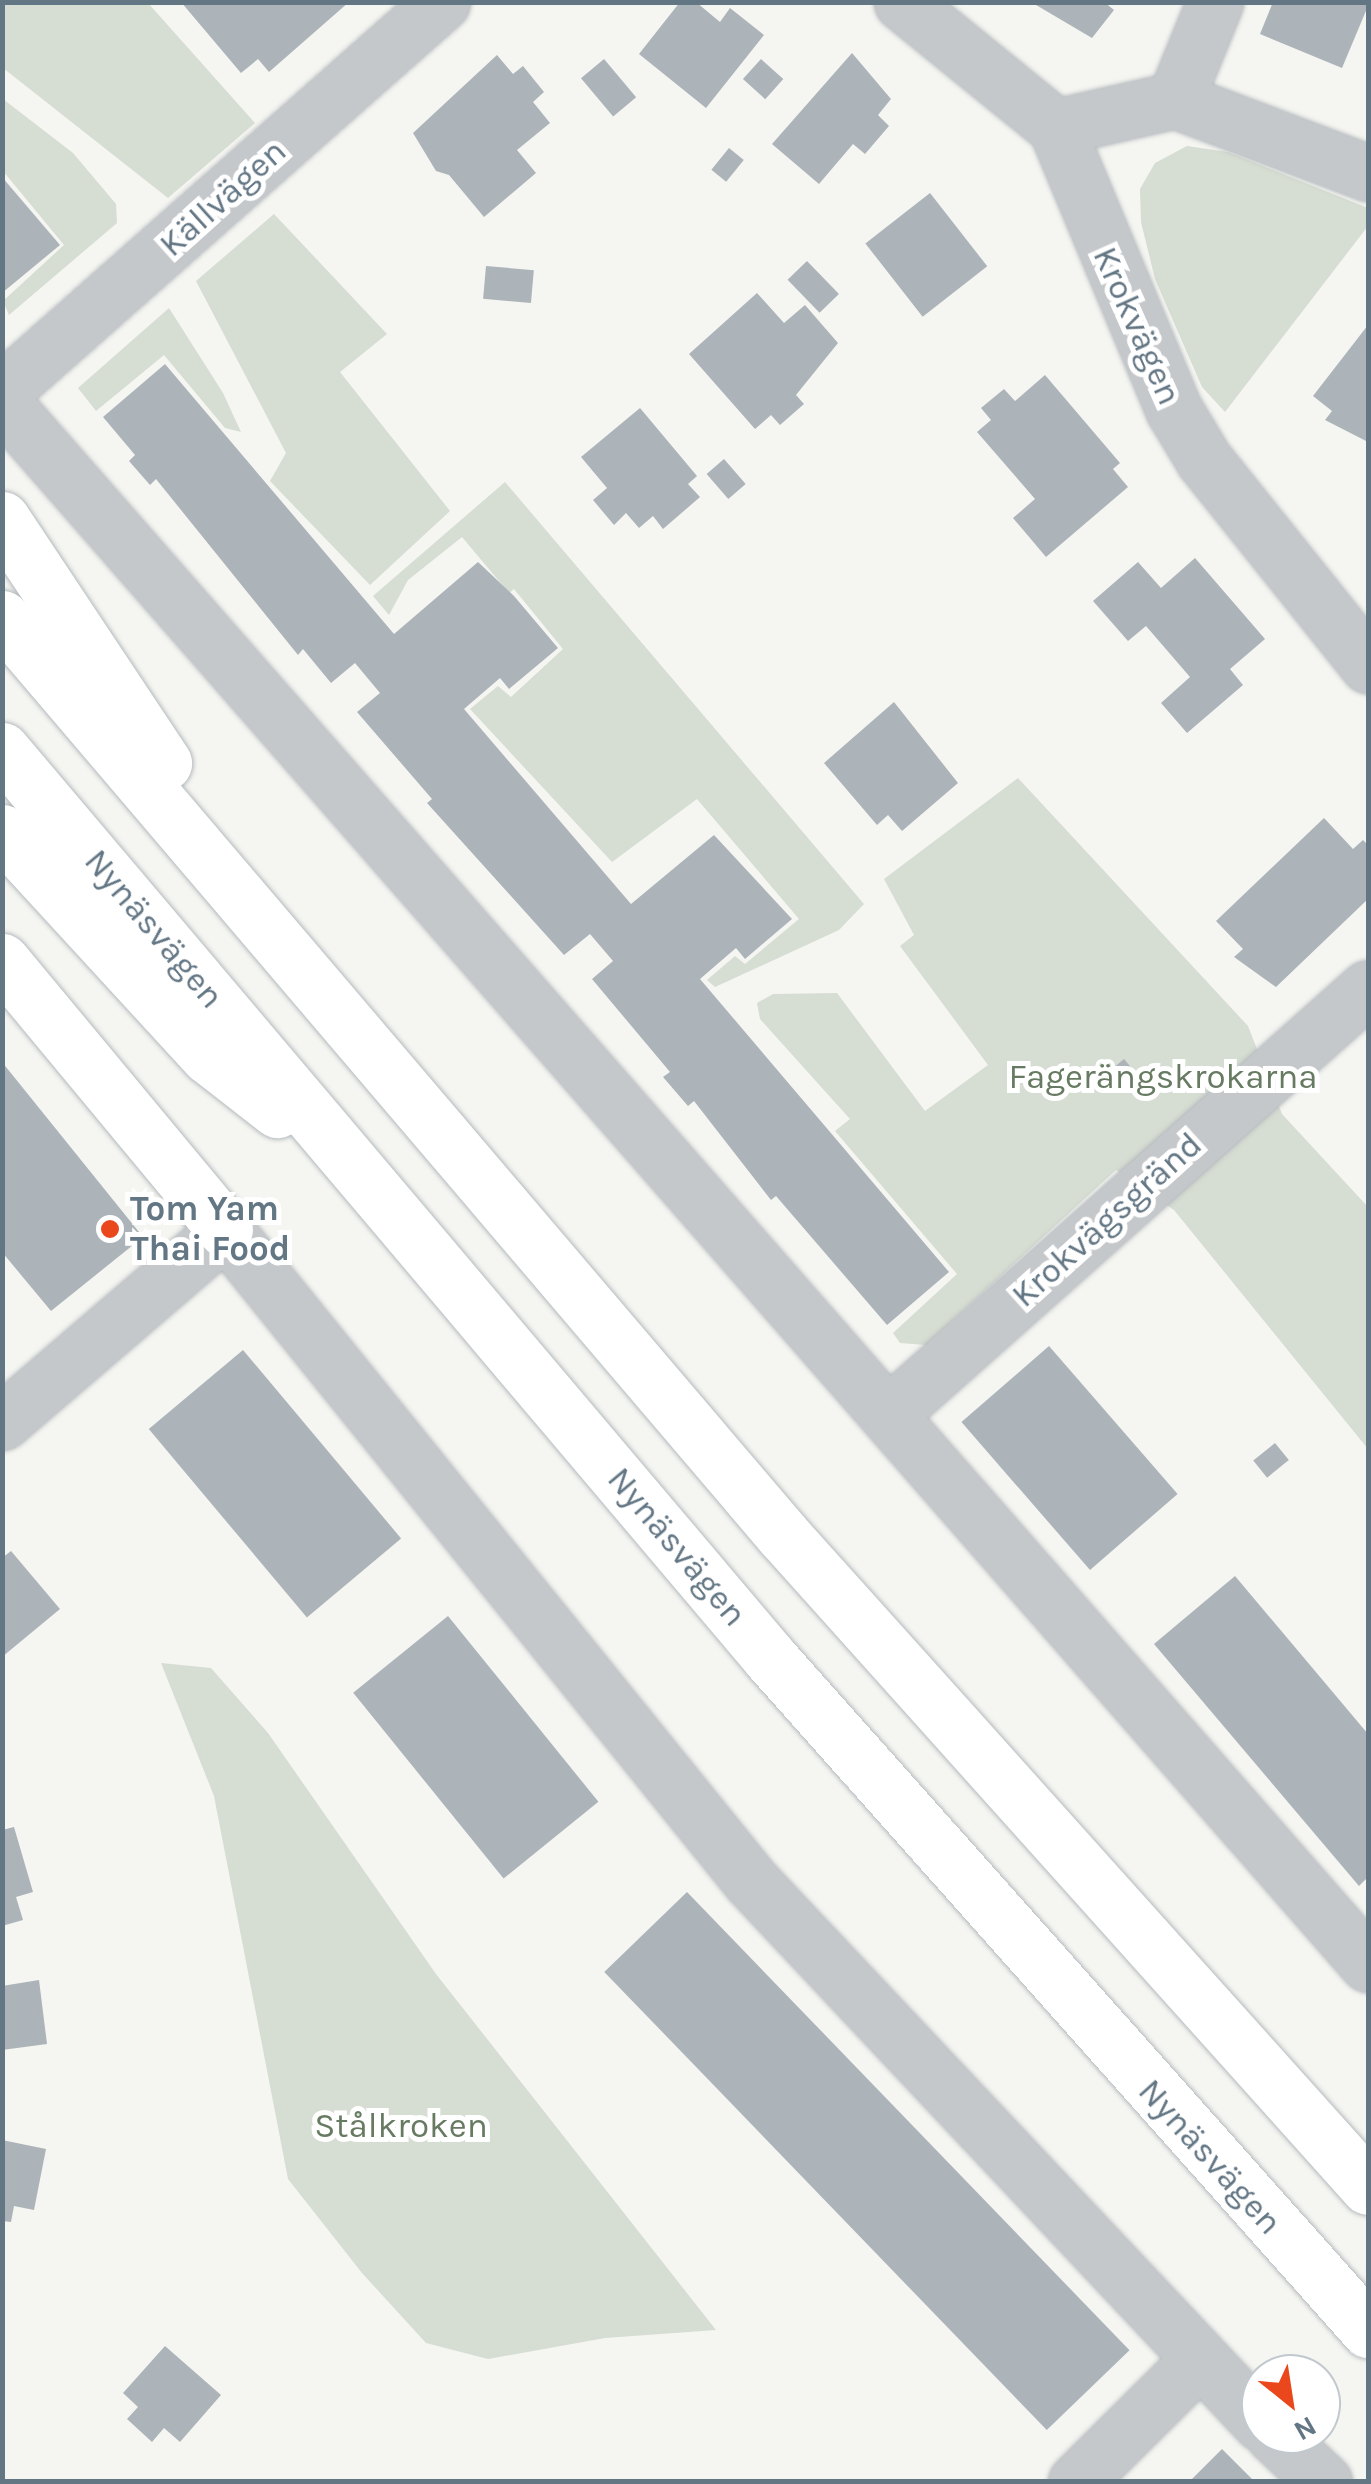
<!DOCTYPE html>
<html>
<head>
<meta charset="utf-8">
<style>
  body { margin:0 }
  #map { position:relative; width:1371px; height:2484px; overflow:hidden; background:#f5f5f1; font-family:Karla,sans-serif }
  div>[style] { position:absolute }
  .green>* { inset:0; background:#d6ddd2 }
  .building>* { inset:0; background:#acb4b9; transform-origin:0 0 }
  .roads { filter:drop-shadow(0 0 2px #b4babe) drop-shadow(0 0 2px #b4babe) }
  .street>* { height:55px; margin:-27.5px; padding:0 27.5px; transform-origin:27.5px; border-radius:27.5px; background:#c5c8cb }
  .secondary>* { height:55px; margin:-27.5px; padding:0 27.5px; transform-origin:27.5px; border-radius:27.5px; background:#fff }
  .highway>* { height:55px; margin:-27.5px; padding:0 27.5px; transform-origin:27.5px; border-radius:27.5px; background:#fff }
  .dots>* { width:28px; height:28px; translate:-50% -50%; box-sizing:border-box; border:5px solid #fff; border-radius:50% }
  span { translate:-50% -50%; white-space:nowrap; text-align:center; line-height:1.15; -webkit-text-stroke:10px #fff; paint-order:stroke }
  .street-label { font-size:35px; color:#637684 }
  .park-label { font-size:35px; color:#677b62 }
  .poi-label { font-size:35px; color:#637684; font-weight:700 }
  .left { translate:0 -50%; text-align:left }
  .frame { position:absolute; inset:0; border:5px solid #637684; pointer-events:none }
  .north { position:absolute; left:1241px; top:2354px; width:100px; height:100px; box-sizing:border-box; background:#fff; border:2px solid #c1c8ce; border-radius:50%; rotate:150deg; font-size:28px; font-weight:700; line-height:40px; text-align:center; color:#637684 }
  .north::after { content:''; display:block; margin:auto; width:35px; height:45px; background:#ea481c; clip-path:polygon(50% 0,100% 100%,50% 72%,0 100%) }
</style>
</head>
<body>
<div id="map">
  <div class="green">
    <div style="clip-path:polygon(2px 3px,148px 3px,255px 123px,168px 198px,3px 68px)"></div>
    <div style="clip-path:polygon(3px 99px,73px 153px,116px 204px,117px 223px,9px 315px,3px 301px,64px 245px,3px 171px)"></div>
    <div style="clip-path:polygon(1187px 146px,1228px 152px,1368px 208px,1368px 226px,1225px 412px,1202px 387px,1155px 279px,1141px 222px,1140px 189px,1155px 163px)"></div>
    <div style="clip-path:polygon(274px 214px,387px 334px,340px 372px,450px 511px,370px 585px,270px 481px,286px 453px,196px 281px)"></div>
    <div style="clip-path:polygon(169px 308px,223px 393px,241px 432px,225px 428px,164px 355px,96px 411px,78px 388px)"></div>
    <div style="clip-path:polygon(505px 482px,864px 904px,839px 930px,715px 987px,707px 980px,735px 956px,745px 964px,799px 919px,697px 799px,612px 862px,470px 709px,498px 686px,511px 697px,563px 649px,514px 589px,509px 593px,462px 537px,408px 580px,389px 615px,373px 596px)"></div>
    <div style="clip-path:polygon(1018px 778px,1248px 1026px,1282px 1114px,1368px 1207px,1368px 1449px,1174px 1210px,1116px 1170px,926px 1345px,900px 1343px,893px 1333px,957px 1274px,835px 1131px,850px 1119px,760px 1019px,757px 1003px,773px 994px,837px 993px,925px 1111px,988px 1065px,900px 946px,914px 935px,884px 879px)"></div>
    <div style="clip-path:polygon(161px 1663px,211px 1668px,268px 1733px,436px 1974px,716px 2330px,605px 2338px,488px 2359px,426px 2343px,362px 2273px,288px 2179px,214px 1796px)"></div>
  </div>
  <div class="building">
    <div style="clip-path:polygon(181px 2px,349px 2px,269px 72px,258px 59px,241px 73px)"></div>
    <div style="clip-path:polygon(680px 2px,696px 2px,720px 22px,730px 8px,764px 35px,706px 108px,639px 54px)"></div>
    <div style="clip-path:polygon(1031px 2px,1104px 2px,1114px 10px,1092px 38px)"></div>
    <div style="clip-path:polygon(1273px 2px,1368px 2px,1368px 6px,1342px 68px,1260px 34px)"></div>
    <div style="clip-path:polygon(852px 53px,891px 99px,878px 115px,889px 126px,865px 154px,853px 144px,819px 184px,772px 144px)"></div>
    <div style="clip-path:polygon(497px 55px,513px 74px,523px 66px,544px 92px,533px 102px,550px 123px,517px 150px,536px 173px,484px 217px,449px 175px,436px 171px,413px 133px)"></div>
    <div style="left:604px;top:59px;width:50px;height:30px;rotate:50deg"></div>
    <div style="left:761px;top:59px;width:30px;height:27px;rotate:42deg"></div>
    <div style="left:729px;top:148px;width:19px;height:28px;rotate:39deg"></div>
    <div style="clip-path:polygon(2px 177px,60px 245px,2px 293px)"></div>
    <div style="left:930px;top:193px;width:93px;height:82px;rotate:52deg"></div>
    <div style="left:807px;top:261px;width:46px;height:27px;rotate:46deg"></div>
    <div style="left:486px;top:266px;width:48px;height:33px;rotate:5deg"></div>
    <div style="clip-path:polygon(757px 293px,784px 323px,805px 305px,838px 343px,796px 395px,804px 404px,780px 425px,771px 415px,755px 429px,689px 354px)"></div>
    <div style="clip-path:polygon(1368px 325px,1368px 442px,1325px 420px,1332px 411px,1313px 396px)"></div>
    <div style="clip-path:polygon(165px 364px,394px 634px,478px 562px,514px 596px,558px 648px,509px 689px,500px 678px,464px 709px,631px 904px,714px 835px,792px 919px,745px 959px,736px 948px,700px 979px,949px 1272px,887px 1325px,776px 1196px,771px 1200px,694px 1101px,688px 1106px,663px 1077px,670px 1072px,592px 979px,613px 961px,590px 934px,564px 955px,427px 803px,432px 799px,357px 712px,380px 693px,355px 663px,331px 683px,303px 649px,298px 655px,156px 479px,150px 485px,129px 461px,135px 455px,103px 417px)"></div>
    <div style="clip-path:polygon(1045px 375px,1120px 463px,1113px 469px,1128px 487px,1046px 557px,1013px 518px,1035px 499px,977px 432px,991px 420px,981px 408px,1004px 389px,1015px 401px)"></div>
    <div style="clip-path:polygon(640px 408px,697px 476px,688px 484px,700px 497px,663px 529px,653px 516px,639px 528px,626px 513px,614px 525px,593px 500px,607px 488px,581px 457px)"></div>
    <div style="left:724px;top:459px;width:33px;height:23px;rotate:49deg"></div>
    <div style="clip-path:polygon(1195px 558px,1265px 639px,1230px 669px,1243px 685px,1187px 733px,1161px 703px,1190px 677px,1146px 626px,1128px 641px,1093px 601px,1138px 562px,1161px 588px)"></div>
    <div style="clip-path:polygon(894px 702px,958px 783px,902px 831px,888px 815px,877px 825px,824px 763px)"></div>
    <div style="clip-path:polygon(1324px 818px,1353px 849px,1363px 840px,1368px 845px,1368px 899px,1276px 987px,1234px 957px,1243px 949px,1216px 921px)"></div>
    <div style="left:1124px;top:1059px;width:26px;height:17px;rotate:50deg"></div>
    <div style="clip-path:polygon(2px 1062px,143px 1237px,51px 1311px,2px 1252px)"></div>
    <div style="left:1049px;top:1346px;width:196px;height:116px;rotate:49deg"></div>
    <div style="left:243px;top:1350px;width:246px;height:123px;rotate:50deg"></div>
    <div style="left:1275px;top:1443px;width:22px;height:28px;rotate:51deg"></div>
    <div style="clip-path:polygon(11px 1551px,60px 1609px,2px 1657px,2px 1558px)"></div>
    <div style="clip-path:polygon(1235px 1576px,1368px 1734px,1368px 1877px,1359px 1886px,1154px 1644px)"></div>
    <div style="left:448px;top:1616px;width:239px;height:122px;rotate:51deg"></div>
    <div style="clip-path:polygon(14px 1827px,33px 1892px,16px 1897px,23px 1920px,2px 1926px,2px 1830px)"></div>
    <div style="left:687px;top:1892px;width:637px;height:115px;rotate:46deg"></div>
    <div style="clip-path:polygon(39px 1980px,47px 2044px,2px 2050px,2px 1986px)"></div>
    <div style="clip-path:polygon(2px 2140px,46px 2149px,34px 2210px,14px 2206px,11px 2222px,2px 2221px)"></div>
    <div style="clip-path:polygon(165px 2346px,221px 2395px,180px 2442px,164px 2428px,152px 2442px,127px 2419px,138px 2407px,123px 2393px)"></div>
    <div style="clip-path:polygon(1222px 2449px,1255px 2482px,1189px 2482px)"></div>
  </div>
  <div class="roads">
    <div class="street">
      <div style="left:902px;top:2px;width:198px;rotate:39.1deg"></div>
      <div style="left:1056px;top:127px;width:307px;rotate:67.4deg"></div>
      <div style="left:1174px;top:410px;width:58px;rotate:59deg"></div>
      <div style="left:1204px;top:460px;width:263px;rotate:51.3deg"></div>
      <div style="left:1175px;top:100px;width:106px;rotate:-67.8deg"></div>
      <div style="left:1056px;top:127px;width:122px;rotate:-12.8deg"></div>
      <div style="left:1175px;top:100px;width:206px;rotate:20.7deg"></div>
      <div style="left:2px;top:391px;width:587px;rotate:-41.48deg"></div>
      <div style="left:2px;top:402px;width:2075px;rotate:48.83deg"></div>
      <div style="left:891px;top:1412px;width:638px;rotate:-41.63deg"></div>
      <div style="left:2px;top:1422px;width:294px;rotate:-40.7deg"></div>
      <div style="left:225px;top:1230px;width:836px;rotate:51.07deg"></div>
      <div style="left:750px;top:1880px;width:746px;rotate:46.74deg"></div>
      <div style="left:1273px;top:2434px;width:70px;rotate:43.3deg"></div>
      <div style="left:1076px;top:2482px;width:169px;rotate:-44.8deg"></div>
    </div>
    <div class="secondary">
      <div style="left:2px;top:961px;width:349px;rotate:50.3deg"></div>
    </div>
    <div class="highway">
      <div style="left:2px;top:519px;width:293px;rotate:56.4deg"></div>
      <div style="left:2px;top:618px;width:1205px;rotate:49.58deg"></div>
      <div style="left:783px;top:1535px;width:876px;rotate:48.1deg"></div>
      <div style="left:2px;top:750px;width:1189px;rotate:49.77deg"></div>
      <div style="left:770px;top:1658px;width:900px;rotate:48.33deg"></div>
      <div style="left:2px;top:832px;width:304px;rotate:47.4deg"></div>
      <div style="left:208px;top:1056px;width:88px;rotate:38deg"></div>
    </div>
  </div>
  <div class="dots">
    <div style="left:110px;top:1229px;background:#ea481c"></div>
  </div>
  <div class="street-label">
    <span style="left:223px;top:198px;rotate:-42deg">Källvägen</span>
    <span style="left:1137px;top:326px;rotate:66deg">Krokvägen</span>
    <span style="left:154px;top:929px;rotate:50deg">Nynäsvägen</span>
    <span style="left:1107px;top:1220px;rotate:-42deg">Krokvägsgränd</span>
    <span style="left:677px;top:1547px;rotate:50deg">Nynäsvägen</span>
    <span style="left:1210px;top:2157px;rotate:48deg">Nynäsvägen</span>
  </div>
  <div class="park-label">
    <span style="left:1163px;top:1077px">Fagerängskrokarna</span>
    <span style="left:401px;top:2126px">Stålkroken</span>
  </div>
  <div class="poi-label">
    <span class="left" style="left:130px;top:1229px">Tom Yam<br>Thai Food</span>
  </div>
  <div class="frame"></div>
  <div class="north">N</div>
</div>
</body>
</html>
